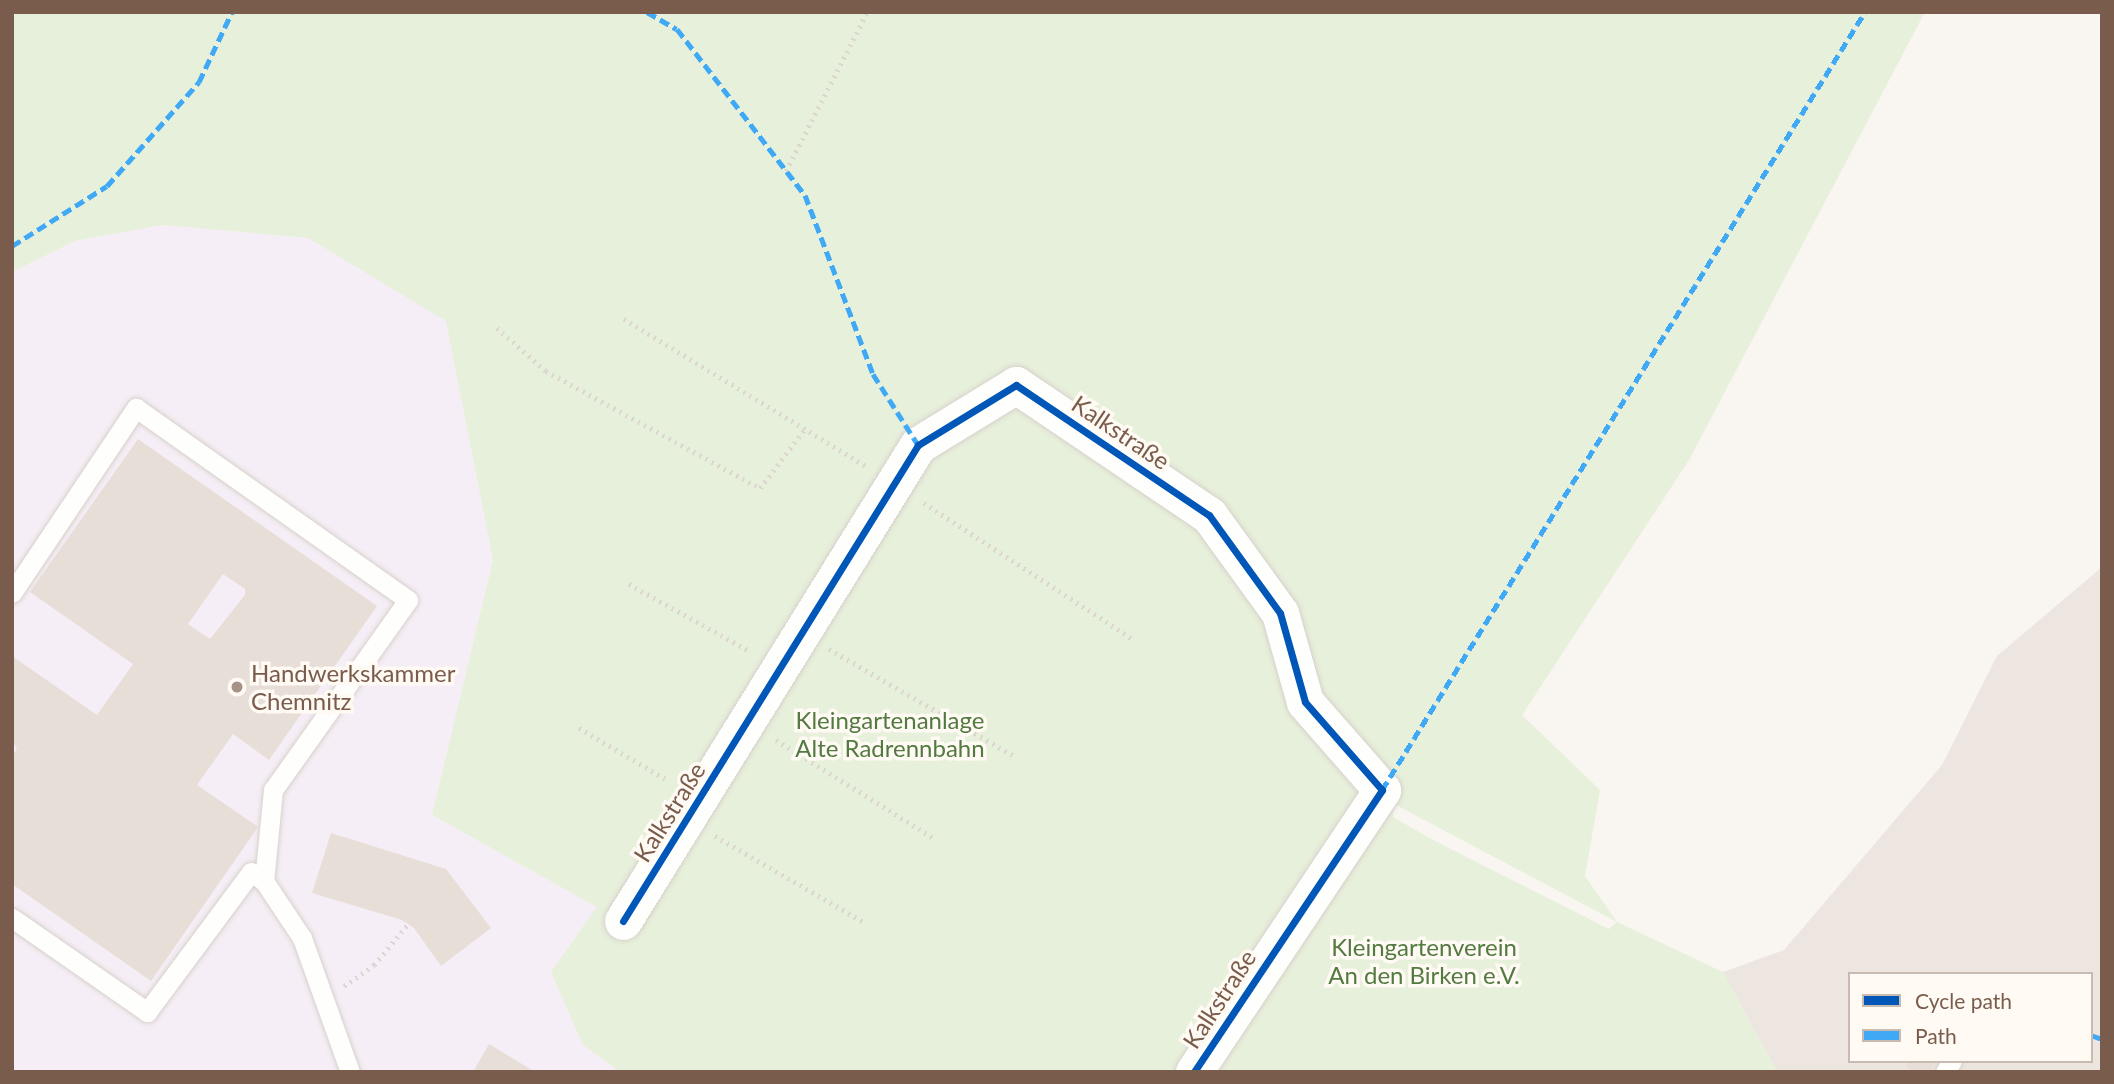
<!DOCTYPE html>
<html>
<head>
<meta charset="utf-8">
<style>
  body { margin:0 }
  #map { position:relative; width:2114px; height:1084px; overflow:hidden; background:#f9f5f0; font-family:Lato,sans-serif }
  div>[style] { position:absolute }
  .industrial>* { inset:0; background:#ede5e0 }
  .education>* { inset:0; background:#f6eef6 }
  .green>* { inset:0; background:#e7f0db }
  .building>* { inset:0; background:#e6ded7 }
  .path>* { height:4.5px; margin-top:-2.25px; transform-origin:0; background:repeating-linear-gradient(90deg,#dcd5d0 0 2px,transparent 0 7px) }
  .roads { filter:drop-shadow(0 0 2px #d7d1cb) drop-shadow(0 0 2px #d7d1cb) }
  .lane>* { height:19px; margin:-9.5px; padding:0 9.5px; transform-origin:9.5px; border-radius:9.5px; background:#fefefd }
  .street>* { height:37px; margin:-18.5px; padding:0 18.5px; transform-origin:18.5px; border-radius:18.5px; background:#fefefd }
  .quiet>* { height:5px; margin-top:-2.5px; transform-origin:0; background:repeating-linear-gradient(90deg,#3fa9f5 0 10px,transparent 0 15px) }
  .cycleway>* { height:7px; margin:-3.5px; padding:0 3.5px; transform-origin:3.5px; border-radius:3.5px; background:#0057b8 }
  .dots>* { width:19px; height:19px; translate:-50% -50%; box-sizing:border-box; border:4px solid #fffaf3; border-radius:50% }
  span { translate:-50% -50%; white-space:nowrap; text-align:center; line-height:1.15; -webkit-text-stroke:7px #fffaf3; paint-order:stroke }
  .street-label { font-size:24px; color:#7a5c4d }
  .poi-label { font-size:24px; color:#7a5c4d }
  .left { translate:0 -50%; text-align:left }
  .park-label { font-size:24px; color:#537a41 }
  .frame { position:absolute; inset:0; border:14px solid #7a5c4d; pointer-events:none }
  .legend { position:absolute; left:1848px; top:972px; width:245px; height:91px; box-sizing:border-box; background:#fffaf3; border:2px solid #cabbb1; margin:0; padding:9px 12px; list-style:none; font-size:21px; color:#7a5c4d }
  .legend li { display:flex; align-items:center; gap:14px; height:35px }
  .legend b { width:35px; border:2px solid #cabbb1 }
</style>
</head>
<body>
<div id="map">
  <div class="industrial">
    <div style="clip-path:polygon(evenodd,2102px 567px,2102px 1072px,1777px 1072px,1723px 972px,1784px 950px,1942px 765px,1997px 656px,2102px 567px,1850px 974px,2091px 974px,2091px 1061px,1850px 1061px,1850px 974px)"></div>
  </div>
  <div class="education">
    <div style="clip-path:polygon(162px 225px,308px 238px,446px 320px,493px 560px,432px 815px,597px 907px,583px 1045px,620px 1072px,12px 1072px,12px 272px,75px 241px)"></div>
  </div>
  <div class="green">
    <div style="clip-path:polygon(evenodd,12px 12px,1925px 12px,1689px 460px,1522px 715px,1600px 790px,1585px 876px,1617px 922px,1723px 972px,1777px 1072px,620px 1072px,583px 1045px,551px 972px,597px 907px,432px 815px,493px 560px,446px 321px,308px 238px,162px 225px,75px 241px,12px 272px,12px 12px,1393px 804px,1394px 804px,1617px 922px,1609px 929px,1433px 840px,1393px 817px,1393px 804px)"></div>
  </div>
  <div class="building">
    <div style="clip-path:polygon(evenodd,138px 439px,377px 606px,269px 760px,233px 734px,197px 785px,258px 827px,151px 981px,12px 884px,12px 756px,17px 749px,12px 740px,12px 656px,97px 715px,133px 664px,30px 592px,138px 439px,223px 574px,245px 589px,245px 595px,210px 639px,188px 624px,223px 574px)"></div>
    <div style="clip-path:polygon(331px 833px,446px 869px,491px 928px,441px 966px,414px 928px,402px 920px,312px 893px)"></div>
    <div style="clip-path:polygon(489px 1044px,535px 1072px,473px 1072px)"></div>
    <div style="clip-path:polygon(1910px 1061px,1936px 1061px,1929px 1072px,1915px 1072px,1906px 1066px)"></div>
  </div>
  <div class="path">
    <div style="left:786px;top:171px;width:178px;rotate:-63deg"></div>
    <div style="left:624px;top:319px;width:283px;rotate:31.3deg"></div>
    <div style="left:497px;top:328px;width:65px;rotate:41.3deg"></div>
    <div style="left:546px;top:371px;width:244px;rotate:28.7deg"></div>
    <div style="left:760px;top:488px;width:74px;rotate:-52.7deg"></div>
    <div style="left:924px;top:503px;width:249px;rotate:33.1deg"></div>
    <div style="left:629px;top:584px;width:140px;rotate:29.1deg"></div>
    <div style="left:829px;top:649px;width:214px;rotate:30deg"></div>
    <div style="left:579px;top:728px;width:104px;rotate:30.5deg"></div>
    <div style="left:776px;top:740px;width:184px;rotate:31.9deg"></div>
    <div style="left:715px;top:836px;width:172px;rotate:30deg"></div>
    <div style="left:344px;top:986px;width:37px;rotate:-35deg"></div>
    <div style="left:374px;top:965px;width:53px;rotate:-50.3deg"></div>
  </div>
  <div class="roads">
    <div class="lane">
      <div style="left:12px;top:593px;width:223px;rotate:-56.2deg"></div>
      <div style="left:136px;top:408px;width:333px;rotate:35.2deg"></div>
      <div style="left:408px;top:600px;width:233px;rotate:125.4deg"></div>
      <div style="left:273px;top:790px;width:91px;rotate:95.6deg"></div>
      <div style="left:12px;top:918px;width:165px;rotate:34.8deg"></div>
      <div style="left:147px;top:1012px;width:174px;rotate:-53.4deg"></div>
      <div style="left:251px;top:872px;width:16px;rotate:35deg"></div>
      <div style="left:264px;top:881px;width:69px;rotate:56.3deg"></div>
      <div style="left:302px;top:938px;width:142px;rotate:70.3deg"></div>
      <div style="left:1945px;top:1072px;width:13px;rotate:-58deg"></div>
    </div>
    <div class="street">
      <div style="left:623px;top:921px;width:560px;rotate:-58.21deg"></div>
      <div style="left:918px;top:445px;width:115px;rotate:-31.5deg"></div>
      <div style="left:1016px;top:385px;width:233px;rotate:34deg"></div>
      <div style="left:1209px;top:515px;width:121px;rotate:54.1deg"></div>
      <div style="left:1280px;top:613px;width:92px;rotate:74.3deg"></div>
      <div style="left:1305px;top:702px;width:117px;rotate:48.8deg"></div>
      <div style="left:1382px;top:790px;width:339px;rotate:123.7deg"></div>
    </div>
  </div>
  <div class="quiet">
    <div style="left:647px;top:12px;width:34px;rotate:30deg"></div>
    <div style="left:677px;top:29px;width:210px;rotate:52.4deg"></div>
    <div style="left:805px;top:195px;width:191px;rotate:69.2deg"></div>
    <div style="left:873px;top:374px;width:84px;rotate:57.6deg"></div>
    <div style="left:12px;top:246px;width:112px;rotate:-32.3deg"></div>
    <div style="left:107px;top:186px;width:139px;rotate:-48.5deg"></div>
    <div style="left:199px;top:82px;width:77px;rotate:-64.8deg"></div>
    <div style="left:1382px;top:790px;width:916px;rotate:-58.17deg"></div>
    <div style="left:2091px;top:1035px;width:12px;rotate:20deg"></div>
  </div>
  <div class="cycleway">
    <div style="left:623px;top:921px;width:560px;rotate:-58.21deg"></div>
    <div style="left:918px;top:445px;width:115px;rotate:-31.5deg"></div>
    <div style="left:1016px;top:385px;width:233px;rotate:34deg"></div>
    <div style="left:1209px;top:515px;width:121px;rotate:54.1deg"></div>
    <div style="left:1280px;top:613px;width:92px;rotate:74.3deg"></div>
    <div style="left:1305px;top:702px;width:117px;rotate:48.8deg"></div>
    <div style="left:1382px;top:790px;width:339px;rotate:123.7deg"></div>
  </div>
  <div class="dots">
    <div style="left:237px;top:687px;background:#a69286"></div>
  </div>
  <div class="street-label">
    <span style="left:1121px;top:432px;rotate:34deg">Kalkstraße</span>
    <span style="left:669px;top:812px;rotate:-58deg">Kalkstraße</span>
    <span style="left:1219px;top:999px;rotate:-57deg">Kalkstraße</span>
  </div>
  <div class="poi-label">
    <span class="left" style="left:251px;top:687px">Handwerkskammer<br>Chemnitz</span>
  </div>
  <div class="park-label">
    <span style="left:890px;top:734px">Kleingartenanlage<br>Alte Radrennbahn</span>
    <span style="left:1424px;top:961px">Kleingartenverein<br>An den Birken e.V.</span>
  </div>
  <div class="frame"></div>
  <ul class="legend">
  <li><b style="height:9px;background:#0057b8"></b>Cycle path</li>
  <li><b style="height:9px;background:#3fa9f5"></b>Path</li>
  </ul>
</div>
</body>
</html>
